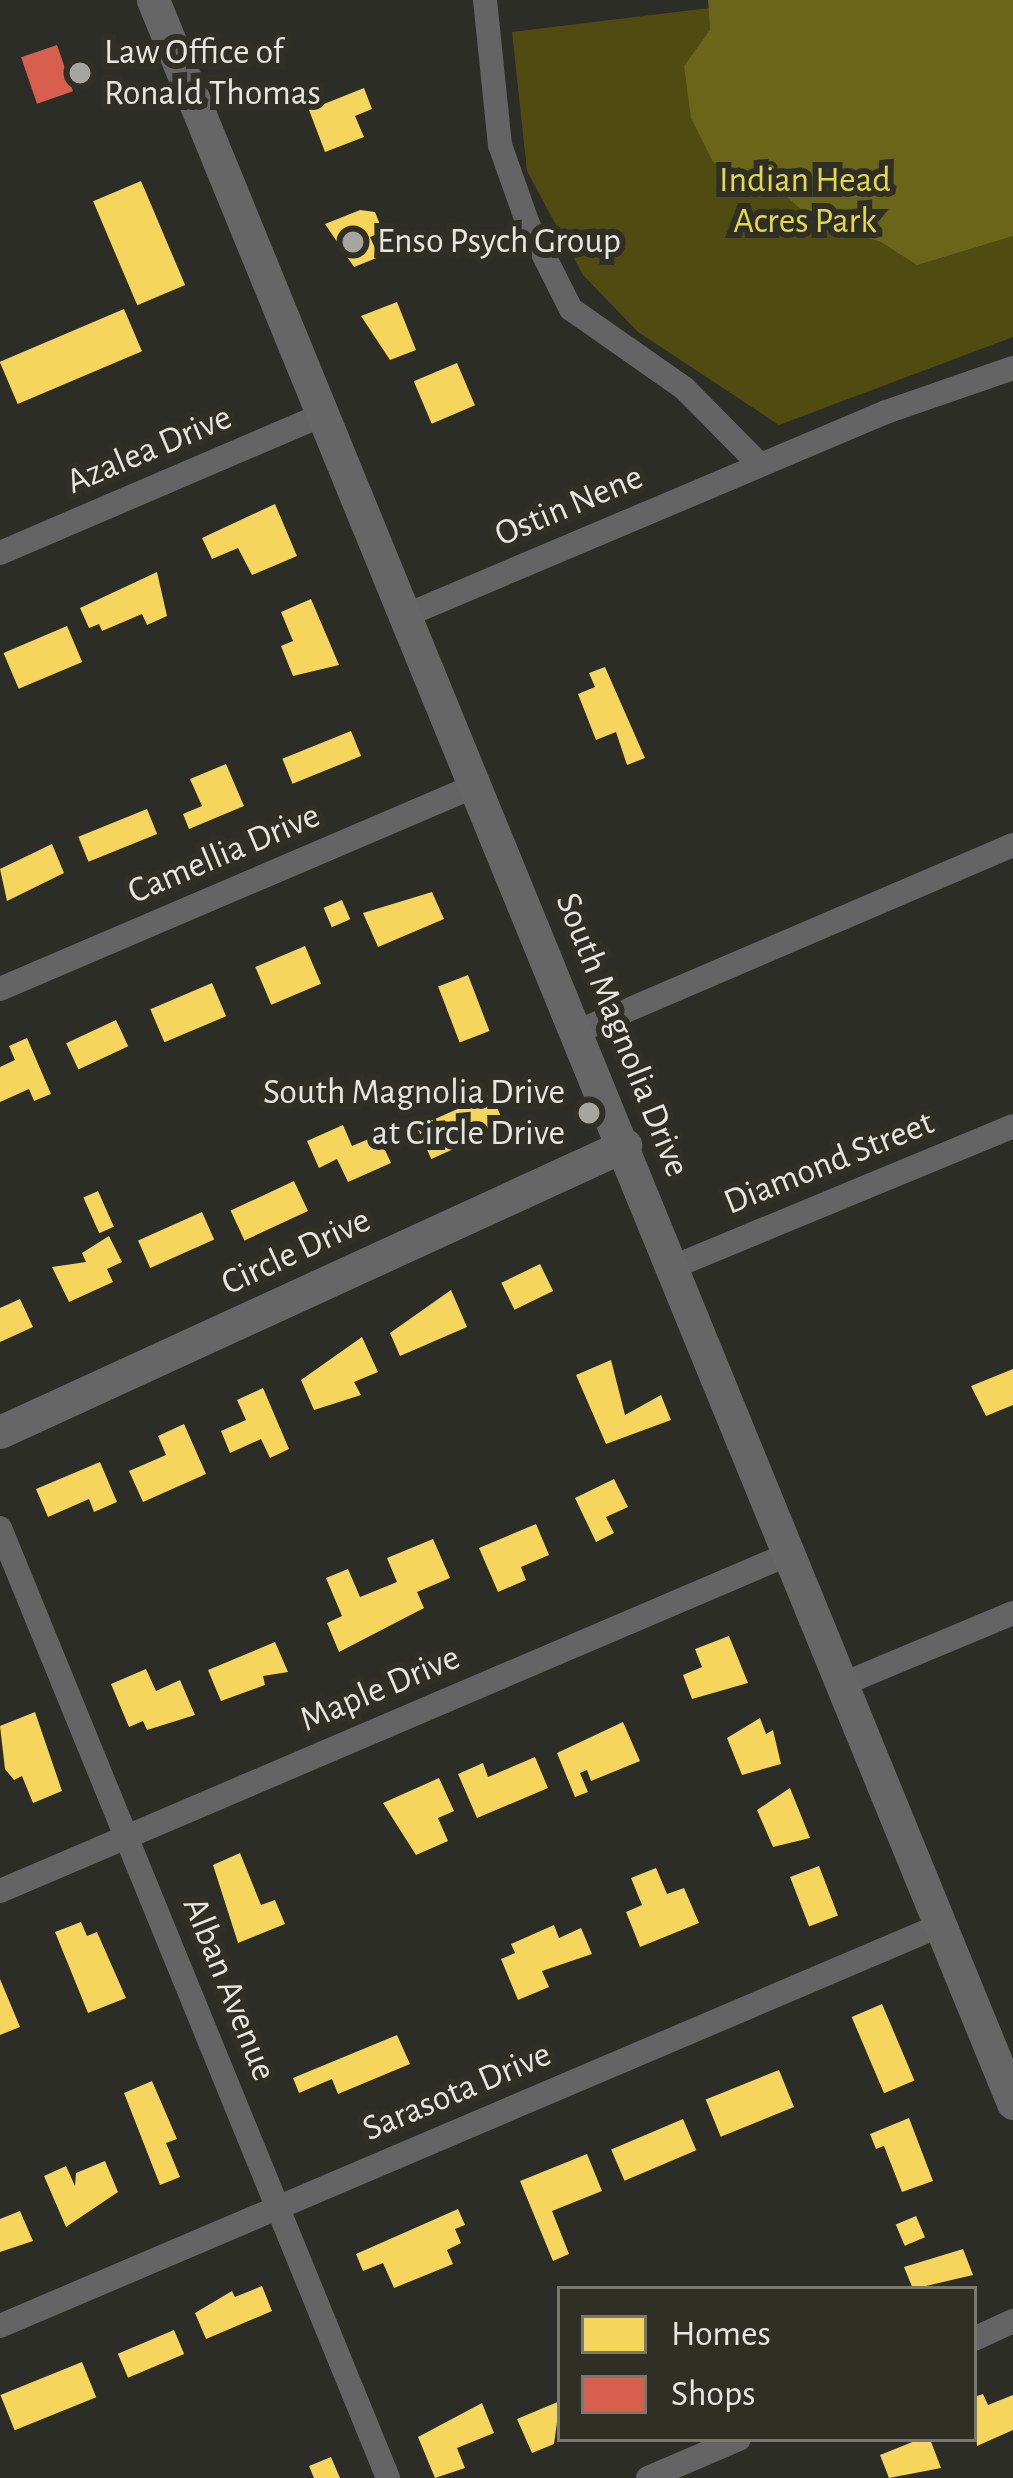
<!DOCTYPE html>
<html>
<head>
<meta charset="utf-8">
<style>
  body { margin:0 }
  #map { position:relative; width:1013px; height:2478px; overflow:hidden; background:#2d2d28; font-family:"Alegreya Sans",sans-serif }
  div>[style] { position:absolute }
  .green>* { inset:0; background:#504b10 }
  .water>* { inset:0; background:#6a6518 }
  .homes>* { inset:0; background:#f6d55c; transform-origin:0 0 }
  .shops>* { inset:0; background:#d6604d; transform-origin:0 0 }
  .street>* { height:24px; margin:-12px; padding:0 12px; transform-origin:12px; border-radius:12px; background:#646464 }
  .secondary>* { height:33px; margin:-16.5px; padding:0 16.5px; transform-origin:16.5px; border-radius:16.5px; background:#666 }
  .dots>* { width:33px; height:33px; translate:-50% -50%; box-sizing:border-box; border:6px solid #302f25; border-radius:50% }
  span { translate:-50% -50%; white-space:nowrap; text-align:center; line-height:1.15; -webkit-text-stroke:12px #302f25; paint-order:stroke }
  .poi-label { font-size:36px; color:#e7e7e0 }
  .left { translate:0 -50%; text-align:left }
  .right { translate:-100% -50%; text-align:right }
  .park-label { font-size:36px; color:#e2d74d }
  .street-label { font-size:36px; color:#e7e7e0 }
  .legend { position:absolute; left:557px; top:2286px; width:420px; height:156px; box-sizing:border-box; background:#302f25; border:3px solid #797970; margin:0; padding:15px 21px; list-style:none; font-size:36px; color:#e7e7e0 }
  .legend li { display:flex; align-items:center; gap:24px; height:60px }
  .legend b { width:60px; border:3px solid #797970 }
</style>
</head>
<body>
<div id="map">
  <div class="green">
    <div style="clip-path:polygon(1013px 0,1013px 337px,779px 425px,638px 332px,583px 275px,527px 171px,512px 32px,709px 8px)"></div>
  </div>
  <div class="water">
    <div style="clip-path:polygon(708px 0,1013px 0,1013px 236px,917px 265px,881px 242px,811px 219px,765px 176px,713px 162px,691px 118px,684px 66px,710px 30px)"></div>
  </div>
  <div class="homes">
    <div style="clip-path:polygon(364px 88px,372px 109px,355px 116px,364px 137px,325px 152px,309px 110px)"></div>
    <div style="left:141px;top:181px;width:113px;height:52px;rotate:67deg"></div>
    <div style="clip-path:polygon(360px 210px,375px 212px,383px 232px,370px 237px,379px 257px,354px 267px,325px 224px)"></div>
    <div style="clip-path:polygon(397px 302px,416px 350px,390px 360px,361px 316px)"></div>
    <div style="left:124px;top:309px;width:46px;height:135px;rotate:67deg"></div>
    <div style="left:457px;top:363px;width:46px;height:47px;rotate:67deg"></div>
    <div style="clip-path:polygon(275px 504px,297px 556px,252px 575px,238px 548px,212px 559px,202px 538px)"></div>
    <div style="clip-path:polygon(157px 572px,167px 616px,147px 625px,142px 614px,102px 631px,99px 624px,89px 628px,80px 608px)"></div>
    <div style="clip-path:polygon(311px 599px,339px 665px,293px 676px,281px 646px,293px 641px,281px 612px)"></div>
    <div style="left:67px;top:626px;width:39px;height:69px;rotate:67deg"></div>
    <div style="clip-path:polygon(605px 667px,645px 758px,627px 765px,616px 732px,596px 740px,578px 694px,595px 687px,589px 673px)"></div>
    <div style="left:351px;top:731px;width:27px;height:74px;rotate:68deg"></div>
    <div style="clip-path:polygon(226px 764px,244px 806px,189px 829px,183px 814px,202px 806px,190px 779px)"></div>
    <div style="left:147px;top:809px;width:27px;height:74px;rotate:68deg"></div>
    <div style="clip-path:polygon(52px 844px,64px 873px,7px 901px,0 869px)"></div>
    <div style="clip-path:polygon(432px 892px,444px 919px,378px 947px,363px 913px)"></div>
    <div style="left:342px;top:900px;width:21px;height:20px;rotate:67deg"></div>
    <div style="left:305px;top:946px;width:41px;height:54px;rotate:67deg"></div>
    <div style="left:468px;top:975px;width:60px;height:32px;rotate:69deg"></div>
    <div style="left:212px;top:983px;width:36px;height:67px;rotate:67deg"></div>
    <div style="left:116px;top:1020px;width:29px;height:55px;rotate:65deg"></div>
    <div style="clip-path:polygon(27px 1038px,51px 1094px,34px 1101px,29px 1089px,0 1102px,0 1067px,15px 1060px,9px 1046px)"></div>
    <div style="left:491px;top:1094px;width:35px;height:81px;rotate:66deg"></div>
    <div style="clip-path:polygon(343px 1125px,352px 1146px,378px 1135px,391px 1163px,348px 1182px,337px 1159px,319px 1168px,307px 1141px)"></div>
    <div style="left:294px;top:1181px;width:33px;height:70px;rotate:65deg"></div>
    <div style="left:98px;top:1191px;width:39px;height:16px;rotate:66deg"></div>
    <div style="left:202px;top:1212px;width:30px;height:70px;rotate:66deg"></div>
    <div style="clip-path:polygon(109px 1236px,122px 1262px,107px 1269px,113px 1282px,69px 1302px,52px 1267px,86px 1262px,82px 1253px)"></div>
    <div style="left:540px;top:1264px;width:30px;height:43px;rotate:64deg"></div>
    <div style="clip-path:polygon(451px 1290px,467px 1327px,400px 1356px,390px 1333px)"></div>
    <div style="clip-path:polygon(20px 1299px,33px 1327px,0 1342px,0 1308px)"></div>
    <div style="clip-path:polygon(362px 1337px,378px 1372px,354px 1382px,361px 1395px,314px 1410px,301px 1380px)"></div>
    <div style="clip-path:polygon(611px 1360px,625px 1415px,661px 1395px,671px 1420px,606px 1444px,576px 1375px)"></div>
    <div style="clip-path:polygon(1013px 1369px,1013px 1405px,986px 1416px,971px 1386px)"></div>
    <div style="clip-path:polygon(263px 1388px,289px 1449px,270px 1458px,261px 1439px,230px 1453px,221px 1431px,246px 1420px,237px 1400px)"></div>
    <div style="clip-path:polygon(184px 1424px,206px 1474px,143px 1502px,129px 1471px,166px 1455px,158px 1436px)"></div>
    <div style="clip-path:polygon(100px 1462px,117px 1502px,94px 1512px,89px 1499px,48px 1517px,36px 1489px)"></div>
    <div style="clip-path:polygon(614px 1479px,628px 1507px,606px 1517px,614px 1533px,596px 1542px,575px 1498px)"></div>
    <div style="clip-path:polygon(536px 1524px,549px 1555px,521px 1567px,526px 1580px,498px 1592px,479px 1548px)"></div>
    <div style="clip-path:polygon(433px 1539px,450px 1578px,417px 1592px,424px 1608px,339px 1652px,327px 1623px,342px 1616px,326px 1578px,348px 1569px,360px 1597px,397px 1582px,387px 1558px)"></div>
    <div style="clip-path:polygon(729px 1636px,748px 1683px,692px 1699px,683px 1675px,702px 1667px,695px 1649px)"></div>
    <div style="clip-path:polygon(275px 1642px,288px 1672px,263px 1676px,265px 1685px,221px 1701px,208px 1670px)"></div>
    <div style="clip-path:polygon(146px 1669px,156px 1691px,180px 1680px,195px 1715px,147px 1730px,143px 1721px,129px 1727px,111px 1684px)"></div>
    <div style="clip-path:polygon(35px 1712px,62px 1791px,33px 1803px,22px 1776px,14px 1780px,5px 1769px,0 1726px)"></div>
    <div style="clip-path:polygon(760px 1718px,766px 1734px,773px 1730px,781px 1764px,742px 1775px,727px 1738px)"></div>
    <div style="clip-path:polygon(623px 1722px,640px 1761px,591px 1781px,587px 1770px,580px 1773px,588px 1792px,575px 1797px,557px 1753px)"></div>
    <div style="clip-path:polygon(535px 1757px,548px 1788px,477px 1818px,458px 1774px,483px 1763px,488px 1777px)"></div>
    <div style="clip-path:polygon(439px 1778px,454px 1811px,438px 1818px,448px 1841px,416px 1855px,383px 1803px)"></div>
    <div style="clip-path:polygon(790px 1788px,810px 1838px,773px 1847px,757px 1810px)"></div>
    <div style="clip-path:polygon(240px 1853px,261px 1905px,275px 1900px,285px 1924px,238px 1943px,213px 1865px)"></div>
    <div style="left:819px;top:1866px;width:53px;height:31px;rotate:69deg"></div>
    <div style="clip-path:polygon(656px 1868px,667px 1894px,684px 1888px,699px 1923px,640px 1947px,626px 1912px,642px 1905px,631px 1878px)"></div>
    <div style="clip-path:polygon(81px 1922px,87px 1936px,97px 1932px,126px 1998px,88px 2013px,55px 1932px)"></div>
    <div style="clip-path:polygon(554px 1925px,559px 1938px,581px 1928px,592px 1954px,542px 1971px,549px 1987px,518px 2000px,501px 1959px,515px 1953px,511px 1944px)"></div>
    <div style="clip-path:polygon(0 1979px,20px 2027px,0 2035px)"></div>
    <div style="left:882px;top:2004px;width:83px;height:33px;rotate:67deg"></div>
    <div style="clip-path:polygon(397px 2035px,410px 2064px,338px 2094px,332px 2079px,299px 2093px,293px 2078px)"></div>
    <div style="left:779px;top:2070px;width:40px;height:79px;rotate:68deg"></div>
    <div style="clip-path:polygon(152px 2081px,177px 2139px,166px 2143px,180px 2177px,160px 2185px,124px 2093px)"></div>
    <div style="clip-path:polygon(909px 2118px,933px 2181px,902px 2192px,884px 2146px,876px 2149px,870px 2134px)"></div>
    <div style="left:683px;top:2119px;width:34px;height:78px;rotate:67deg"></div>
    <div style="clip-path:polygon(587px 2154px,602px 2191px,552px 2211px,569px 2254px,553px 2261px,520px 2181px)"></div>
    <div style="clip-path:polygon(105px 2161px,118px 2192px,66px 2227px,44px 2176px,66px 2166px,75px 2186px,76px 2173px)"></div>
    <div style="clip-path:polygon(458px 2209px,465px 2225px,455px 2229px,461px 2243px,447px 2250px,453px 2264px,394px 2288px,383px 2263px,363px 2271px,356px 2254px)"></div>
    <div style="clip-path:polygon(20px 2211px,33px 2241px,0 2252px,0 2219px)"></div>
    <div style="left:916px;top:2216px;width:23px;height:22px;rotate:67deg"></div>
    <div style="clip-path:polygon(963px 2249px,973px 2275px,913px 2289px,904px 2267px)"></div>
    <div style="clip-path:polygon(262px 2286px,272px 2311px,206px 2339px,195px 2313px,232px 2291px,235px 2297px)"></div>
    <div style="left:174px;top:2330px;width:26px;height:61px;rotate:67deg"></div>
    <div style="left:82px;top:2362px;width:38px;height:88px;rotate:68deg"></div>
    <div style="clip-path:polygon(1013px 2380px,1013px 2430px,977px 2446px,974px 2397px,983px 2394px,988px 2405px,1013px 2395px)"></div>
    <div style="clip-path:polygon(560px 2401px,554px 2444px,532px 2453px,517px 2419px)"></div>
    <div style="clip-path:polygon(482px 2403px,494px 2433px,457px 2448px,465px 2468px,435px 2478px,418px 2437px)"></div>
    <div style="clip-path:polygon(920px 2439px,930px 2439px,941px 2468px,889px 2478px,880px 2455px)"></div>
    <div style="clip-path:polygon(331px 2457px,340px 2478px,314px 2478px,309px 2466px)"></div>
  </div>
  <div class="shops">
    <div style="left:57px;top:45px;width:49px;height:38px;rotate:71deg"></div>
  </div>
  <div class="street">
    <div style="left:485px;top:0;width:146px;rotate:84.1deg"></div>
    <div style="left:500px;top:145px;width:84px;rotate:70.5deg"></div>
    <div style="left:528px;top:224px;width:95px;rotate:63.2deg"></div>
    <div style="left:571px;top:309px;width:138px;rotate:35deg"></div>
    <div style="left:684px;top:388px;width:107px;rotate:45.4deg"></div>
    <div style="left:0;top:553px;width:353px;rotate:-23.2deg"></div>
    <div style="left:409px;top:614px;width:518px;rotate:-22.95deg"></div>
    <div style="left:886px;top:412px;width:134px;rotate:-19.1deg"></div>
    <div style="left:0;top:989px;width:519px;rotate:-23.16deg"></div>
    <div style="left:579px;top:1031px;width:472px;rotate:-23.2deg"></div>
    <div style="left:673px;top:1267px;width:368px;rotate:-22.5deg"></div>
    <div style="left:0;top:1528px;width:1026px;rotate:67.78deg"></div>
    <div style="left:843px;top:1684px;width:184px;rotate:-22.7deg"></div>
    <div style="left:0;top:1891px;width:858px;rotate:-23.13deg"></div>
    <div style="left:0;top:2326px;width:1023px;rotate:-23.08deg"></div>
    <div style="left:974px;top:2339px;width:43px;rotate:-24.8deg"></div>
    <div style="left:648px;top:2478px;width:99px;rotate:-23.2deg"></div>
  </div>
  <div class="secondary">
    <div style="left:153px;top:0;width:2272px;rotate:67.76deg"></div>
    <div style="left:0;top:1432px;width:688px;rotate:-24.66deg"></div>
  </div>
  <div class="dots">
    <div style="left:80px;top:73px;background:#a6a6a0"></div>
    <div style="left:353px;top:242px;background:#a6a6a0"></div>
    <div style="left:589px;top:1113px;background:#a6a6a0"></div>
  </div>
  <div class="poi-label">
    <span class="left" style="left:104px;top:73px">Law Office of<br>Ronald Thomas</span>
    <span class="left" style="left:377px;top:242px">Enso Psych Group</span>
    <span class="right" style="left:565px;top:1113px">South Magnolia Drive<br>at Circle Drive</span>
  </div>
  <div class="park-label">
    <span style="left:805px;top:201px">Indian Head<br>Acres Park</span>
  </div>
  <div class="street-label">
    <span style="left:149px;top:450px;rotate:-23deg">Azalea Drive</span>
    <span style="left:569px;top:506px;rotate:-23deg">Ostin Nene</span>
    <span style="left:224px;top:854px;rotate:-23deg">Camellia Drive</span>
    <span style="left:622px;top:1035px;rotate:68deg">South Magnolia Drive</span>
    <span style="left:829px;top:1163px;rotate:-22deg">Diamond Street</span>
    <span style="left:296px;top:1252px;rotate:-25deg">Circle Drive</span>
    <span style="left:380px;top:1689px;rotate:-23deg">Maple Drive</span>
    <span style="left:229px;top:1989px;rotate:68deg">Alban Avenue</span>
    <span style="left:457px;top:2092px;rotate:-23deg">Sarasota Drive</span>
  </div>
  <ul class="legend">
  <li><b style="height:33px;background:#f6d55c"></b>Homes</li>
  <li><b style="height:33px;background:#d6604d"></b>Shops</li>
  </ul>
</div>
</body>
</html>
